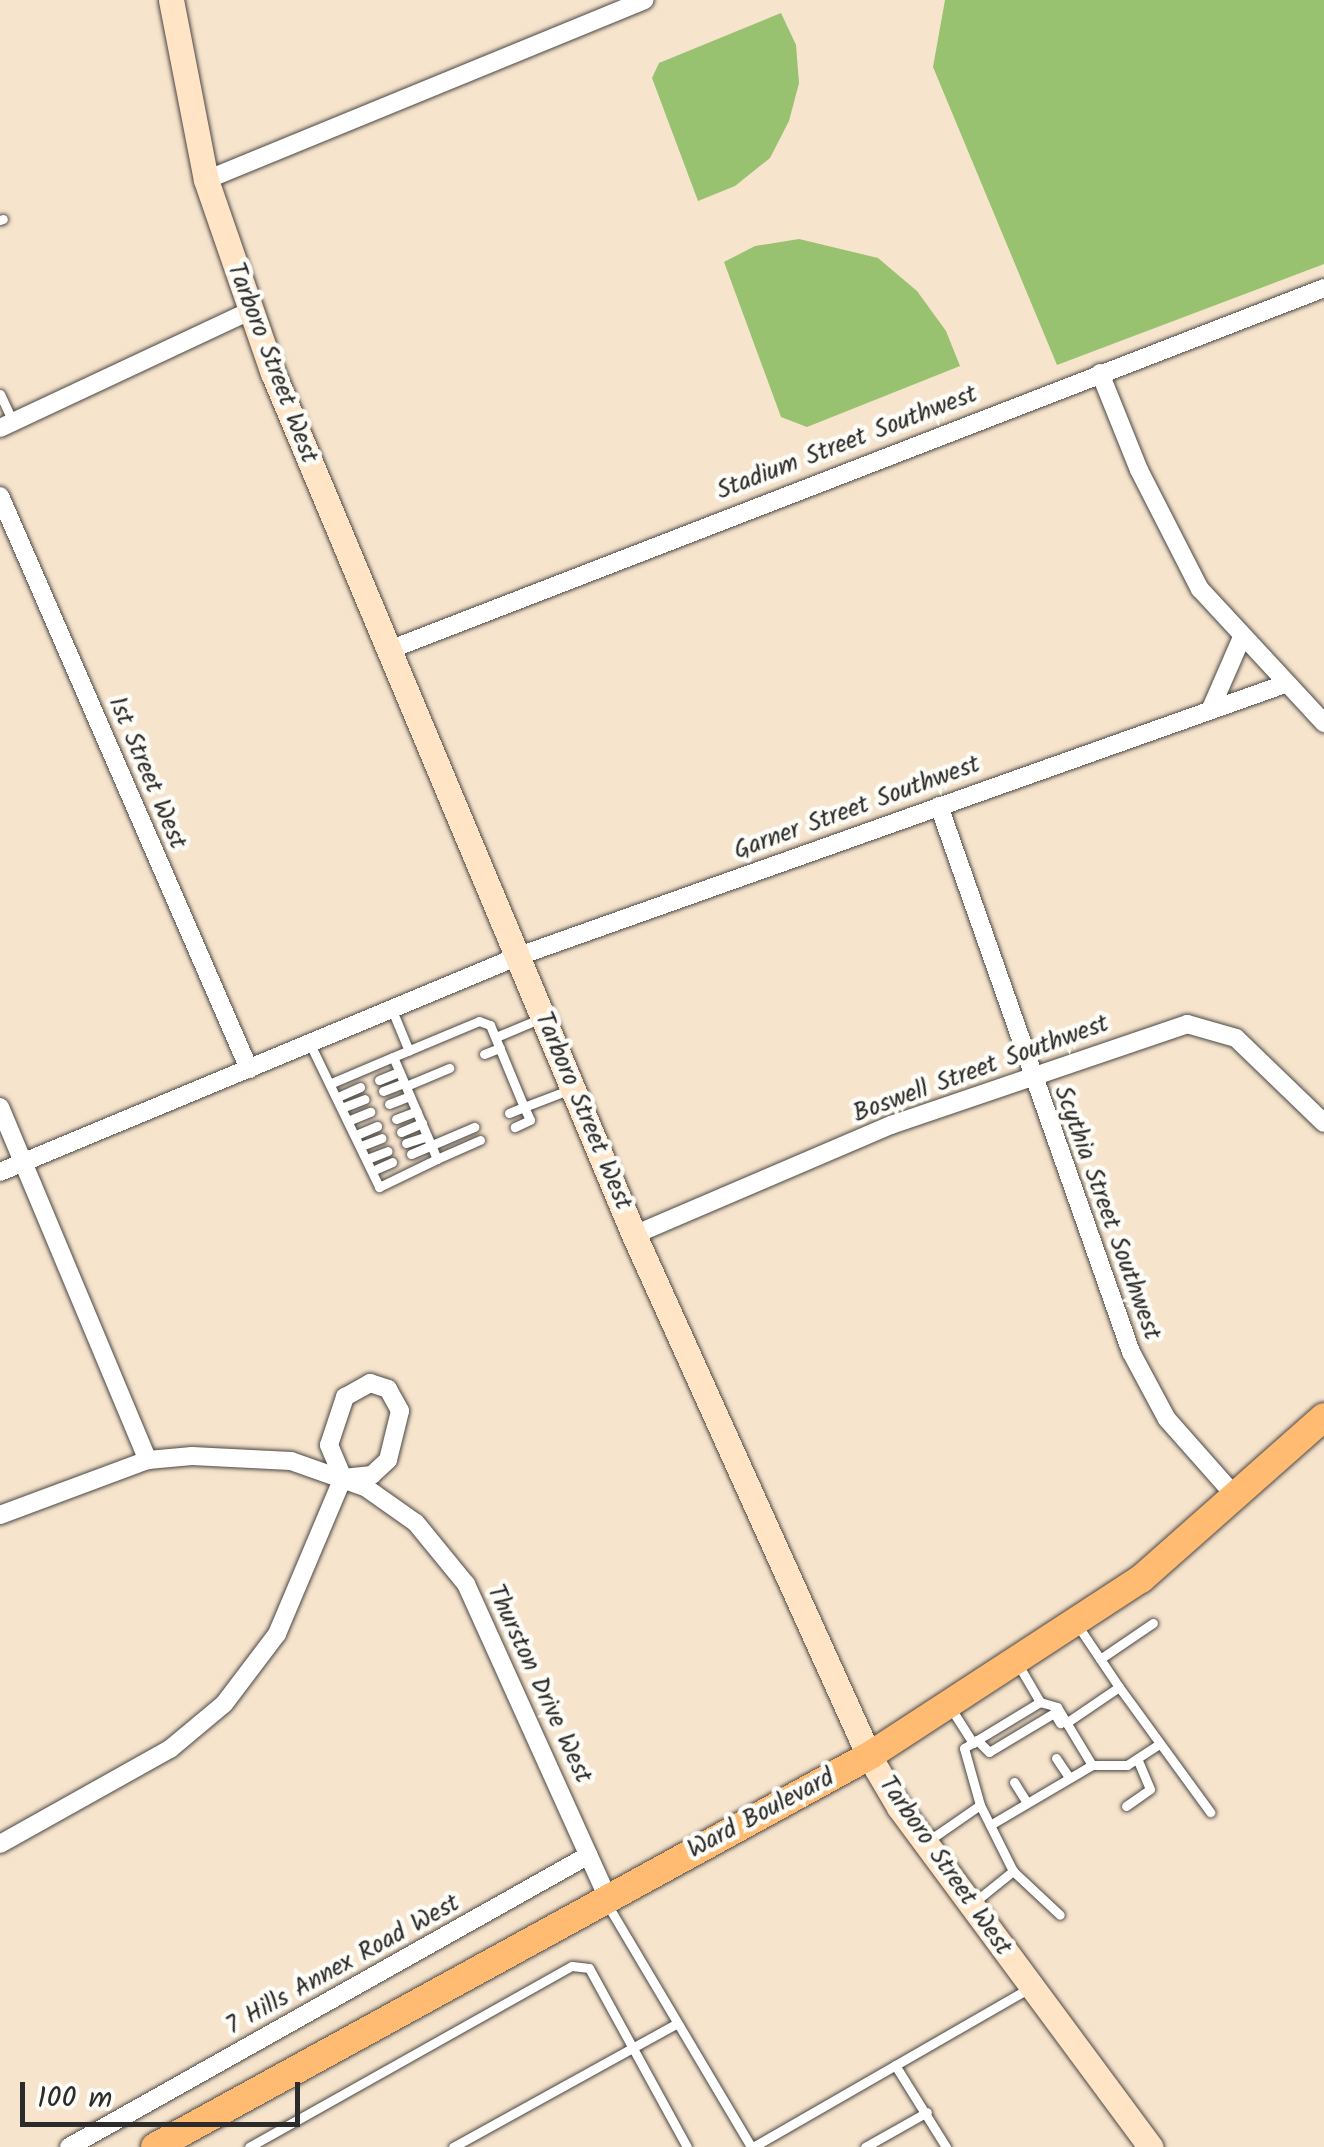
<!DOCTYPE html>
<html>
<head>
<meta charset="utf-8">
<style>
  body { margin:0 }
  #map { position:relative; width:1324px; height:2147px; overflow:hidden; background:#f7e4cd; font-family:Kalam,sans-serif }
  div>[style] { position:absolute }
  .green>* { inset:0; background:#98c26f }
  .roads { filter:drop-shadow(0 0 2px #4a4743) drop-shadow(0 0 2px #4a4743) }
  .service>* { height:9px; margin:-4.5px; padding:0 4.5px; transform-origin:4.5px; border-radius:4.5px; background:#fff }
  .minor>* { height:18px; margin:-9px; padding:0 9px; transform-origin:9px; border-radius:9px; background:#fff }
  .secondary>* { height:25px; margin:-12.5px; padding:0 12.5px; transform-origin:12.5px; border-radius:12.5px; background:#ffe4c6 }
  .primary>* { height:28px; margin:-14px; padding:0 14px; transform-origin:14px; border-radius:14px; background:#febb71 }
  span { translate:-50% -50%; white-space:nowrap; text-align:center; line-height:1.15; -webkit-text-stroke:9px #fdfcf7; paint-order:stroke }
  .street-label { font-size:25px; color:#2b2b2b }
  .scale { position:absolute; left:20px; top:2082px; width:280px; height:45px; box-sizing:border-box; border:5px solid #2b2b2b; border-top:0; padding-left:12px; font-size:30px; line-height:35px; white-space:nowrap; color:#2b2b2b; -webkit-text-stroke:8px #fdfcf7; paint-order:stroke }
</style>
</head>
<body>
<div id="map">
  <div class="green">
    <div style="clip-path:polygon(945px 0,1324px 0,1324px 264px,1057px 365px,933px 67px)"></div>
    <div style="clip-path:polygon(781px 13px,796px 45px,799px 83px,789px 121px,770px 158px,735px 186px,698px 201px,652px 78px,659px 63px)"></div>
    <div style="clip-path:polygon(799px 239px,878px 258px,917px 291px,946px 331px,960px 366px,807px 427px,781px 417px,724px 262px,755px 246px)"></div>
  </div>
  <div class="roads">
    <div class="service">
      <div style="left:0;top:220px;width:3px;rotate:-18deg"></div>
      <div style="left:0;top:394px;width:31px;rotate:65deg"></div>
      <div style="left:392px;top:1010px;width:44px;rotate:67.5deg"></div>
      <div style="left:496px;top:1037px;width:47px;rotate:-22.7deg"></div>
      <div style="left:310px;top:1044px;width:159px;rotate:64.2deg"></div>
      <div style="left:379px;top:1187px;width:64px;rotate:-25.8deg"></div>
      <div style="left:484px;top:1054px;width:17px;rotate:-21deg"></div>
      <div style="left:379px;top:1080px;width:22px;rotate:-22deg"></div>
      <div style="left:334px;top:1082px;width:64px;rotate:-23deg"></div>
      <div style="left:406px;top:1086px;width:47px;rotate:-22.7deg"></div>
      <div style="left:383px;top:1091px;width:22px;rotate:-21deg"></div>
      <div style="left:340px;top:1096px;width:22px;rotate:-24deg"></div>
      <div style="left:389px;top:1104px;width:22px;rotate:-21deg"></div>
      <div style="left:344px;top:1107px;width:22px;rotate:-21deg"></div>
      <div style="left:509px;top:1113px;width:16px;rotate:-22deg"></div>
      <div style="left:524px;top:1107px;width:14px;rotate:65deg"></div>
      <div style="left:530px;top:1120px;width:17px;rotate:155deg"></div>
      <div style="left:396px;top:1119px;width:22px;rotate:-21deg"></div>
      <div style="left:350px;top:1120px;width:22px;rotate:-22deg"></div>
      <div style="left:401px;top:1132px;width:23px;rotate:-23deg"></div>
      <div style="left:356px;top:1135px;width:23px;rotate:-23deg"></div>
      <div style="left:480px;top:1140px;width:47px;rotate:156.2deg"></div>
      <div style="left:437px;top:1159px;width:111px;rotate:-113.3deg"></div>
      <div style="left:393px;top:1057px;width:93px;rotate:-22.7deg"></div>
      <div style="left:479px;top:1021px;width:12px;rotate:20deg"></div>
      <div style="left:490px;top:1025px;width:89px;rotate:67.5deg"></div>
      <div style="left:524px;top:1107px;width:50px;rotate:-21deg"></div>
      <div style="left:406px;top:1143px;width:22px;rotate:-18deg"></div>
      <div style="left:361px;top:1146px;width:22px;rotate:-21deg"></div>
      <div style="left:411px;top:1154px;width:69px;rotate:-23.2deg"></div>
      <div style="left:367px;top:1159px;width:22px;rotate:-21deg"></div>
      <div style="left:372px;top:1171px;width:22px;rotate:-24deg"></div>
      <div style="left:1100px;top:1659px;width:64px;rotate:-34.2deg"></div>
      <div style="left:1019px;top:1666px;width:42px;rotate:59.7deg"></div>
      <div style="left:1119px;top:1687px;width:155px;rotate:53.9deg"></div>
      <div style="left:950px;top:1707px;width:43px;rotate:57.4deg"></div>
      <div style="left:1066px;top:1723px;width:64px;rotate:-34.2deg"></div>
      <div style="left:1119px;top:1687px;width:73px;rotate:-123.9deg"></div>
      <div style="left:977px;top:1740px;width:17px;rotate:45deg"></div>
      <div style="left:989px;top:1752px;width:76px;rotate:-31deg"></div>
      <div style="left:1054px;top:1713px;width:12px;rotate:59deg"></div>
      <div style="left:1056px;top:1758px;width:22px;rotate:56deg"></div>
      <div style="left:1092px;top:1765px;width:35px"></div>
      <div style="left:1127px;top:1765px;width:37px;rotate:-33deg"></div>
      <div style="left:1014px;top:1782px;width:22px;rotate:58deg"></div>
      <div style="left:980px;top:1805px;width:59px;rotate:-105.7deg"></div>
      <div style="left:964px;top:1748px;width:89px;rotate:-31.2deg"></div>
      <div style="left:1040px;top:1702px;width:18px;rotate:16deg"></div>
      <div style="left:1057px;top:1707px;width:68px;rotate:58.9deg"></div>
      <div style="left:1092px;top:1765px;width:118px;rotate:149.5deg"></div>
      <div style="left:1126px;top:1806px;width:29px;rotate:-35deg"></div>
      <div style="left:1150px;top:1789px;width:33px;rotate:-113deg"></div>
      <div style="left:928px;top:1841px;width:63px;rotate:-34.7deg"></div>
      <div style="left:980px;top:1805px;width:74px;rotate:63.4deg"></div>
      <div style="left:1013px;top:1871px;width:64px;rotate:43.1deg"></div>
      <div style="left:607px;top:1904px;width:282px;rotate:59.3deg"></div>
      <div style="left:972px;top:1904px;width:53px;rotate:-38.8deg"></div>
      <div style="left:895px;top:2065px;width:97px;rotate:58.1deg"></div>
      <div style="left:249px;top:2147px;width:370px;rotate:-29.3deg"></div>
      <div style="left:572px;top:1966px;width:17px;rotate:7deg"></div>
      <div style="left:589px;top:1968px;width:204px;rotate:61.3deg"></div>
      <div style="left:453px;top:2147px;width:255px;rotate:-28.9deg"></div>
      <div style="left:753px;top:2147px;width:319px;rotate:-29.9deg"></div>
      <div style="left:865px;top:2147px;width:71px;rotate:-29.4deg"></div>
    </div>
    <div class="minor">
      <div style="left:206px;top:180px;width:474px;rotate:-22.3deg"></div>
      <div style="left:1100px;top:373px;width:105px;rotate:68.1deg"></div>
      <div style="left:1139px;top:470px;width:134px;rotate:62.9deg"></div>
      <div style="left:1200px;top:589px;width:183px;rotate:47.2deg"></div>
      <div style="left:0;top:428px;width:276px;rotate:-25.1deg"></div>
      <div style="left:0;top:496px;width:625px;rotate:66.51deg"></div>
      <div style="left:389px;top:650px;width:1003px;rotate:-21.16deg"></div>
      <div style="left:1212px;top:706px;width:75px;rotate:-66.5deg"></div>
      <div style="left:939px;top:806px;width:579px;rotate:70.63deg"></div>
      <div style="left:1131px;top:1352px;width:76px;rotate:61.8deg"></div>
      <div style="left:1167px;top:1419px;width:106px;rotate:48.5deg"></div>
      <div style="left:0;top:1107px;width:383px;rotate:67.3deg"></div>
      <div style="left:0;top:1172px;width:562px;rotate:-22.6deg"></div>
      <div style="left:519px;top:956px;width:813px;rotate:-19.55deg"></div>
      <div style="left:634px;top:1235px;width:280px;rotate:-23.2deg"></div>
      <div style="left:891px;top:1125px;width:313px;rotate:-18.8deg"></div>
      <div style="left:1187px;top:1024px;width:51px;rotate:15.9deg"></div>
      <div style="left:1236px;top:1038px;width:122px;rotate:44deg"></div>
      <div style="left:370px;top:1383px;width:19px;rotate:18deg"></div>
      <div style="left:388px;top:1389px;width:25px;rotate:61deg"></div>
      <div style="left:400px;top:1411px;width:50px;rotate:103.8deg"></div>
      <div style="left:388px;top:1460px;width:22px;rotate:137deg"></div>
      <div style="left:372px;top:1475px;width:29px;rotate:174deg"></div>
      <div style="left:343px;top:1478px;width:36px;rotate:-113deg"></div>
      <div style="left:329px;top:1445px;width:51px;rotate:-71.6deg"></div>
      <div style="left:345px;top:1397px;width:29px;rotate:-29deg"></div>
      <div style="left:0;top:1515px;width:158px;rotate:-20.4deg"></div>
      <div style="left:148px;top:1460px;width:44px;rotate:-5.2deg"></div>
      <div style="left:192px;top:1456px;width:99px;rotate:2.9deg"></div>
      <div style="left:291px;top:1461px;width:78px;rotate:19.4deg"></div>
      <div style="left:365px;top:1487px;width:62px;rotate:35.2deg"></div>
      <div style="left:416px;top:1523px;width:79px;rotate:50.7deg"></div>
      <div style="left:466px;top:1584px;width:343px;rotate:65.7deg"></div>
      <div style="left:0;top:1844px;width:195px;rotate:-29.2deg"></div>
      <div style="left:170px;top:1749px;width:70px;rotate:-39.8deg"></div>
      <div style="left:224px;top:1704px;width:88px;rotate:-52.9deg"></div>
      <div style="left:277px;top:1634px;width:169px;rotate:-67.1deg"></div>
      <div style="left:69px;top:2147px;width:596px;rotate:-29.32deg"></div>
    </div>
    <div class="secondary">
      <div style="left:171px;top:0;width:183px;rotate:79deg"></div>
      <div style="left:206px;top:180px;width:204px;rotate:70.9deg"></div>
      <div style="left:273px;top:373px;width:935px;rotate:67.28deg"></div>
      <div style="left:634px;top:1235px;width:572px;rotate:65.72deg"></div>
      <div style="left:869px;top:1756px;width:59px;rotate:59.5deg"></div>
      <div style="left:899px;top:1807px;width:423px;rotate:53.5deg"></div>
    </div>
    <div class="primary">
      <div style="left:155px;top:2147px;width:814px;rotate:-28.71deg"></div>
      <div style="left:869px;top:1756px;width:325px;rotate:-33.1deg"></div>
      <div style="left:1141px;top:1579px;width:244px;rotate:-41.5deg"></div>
    </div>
  </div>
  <div class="street-label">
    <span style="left:272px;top:363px;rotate:69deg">Tarboro Street West</span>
    <span style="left:847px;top:443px;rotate:-21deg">Stadium Street Southwest</span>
    <span style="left:147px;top:773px;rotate:67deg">1st Street West</span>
    <span style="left:857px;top:808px;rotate:-20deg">Garner Street Southwest</span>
    <span style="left:981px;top:1069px;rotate:-20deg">Boswell Street Southwest</span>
    <span style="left:583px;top:1111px;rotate:67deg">Tarboro Street West</span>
    <span style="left:1107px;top:1213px;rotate:70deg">Scythia Street Southwest</span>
    <span style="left:539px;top:1684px;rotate:65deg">Thurston Drive West</span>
    <span style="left:761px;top:1814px;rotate:-28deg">Ward Boulevard</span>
    <span style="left:945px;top:1866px;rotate:55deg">Tarboro Street West</span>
    <span style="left:343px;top:1965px;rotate:-29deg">7 Hills Annex Road West</span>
  </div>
  <div class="scale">100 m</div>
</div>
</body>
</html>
